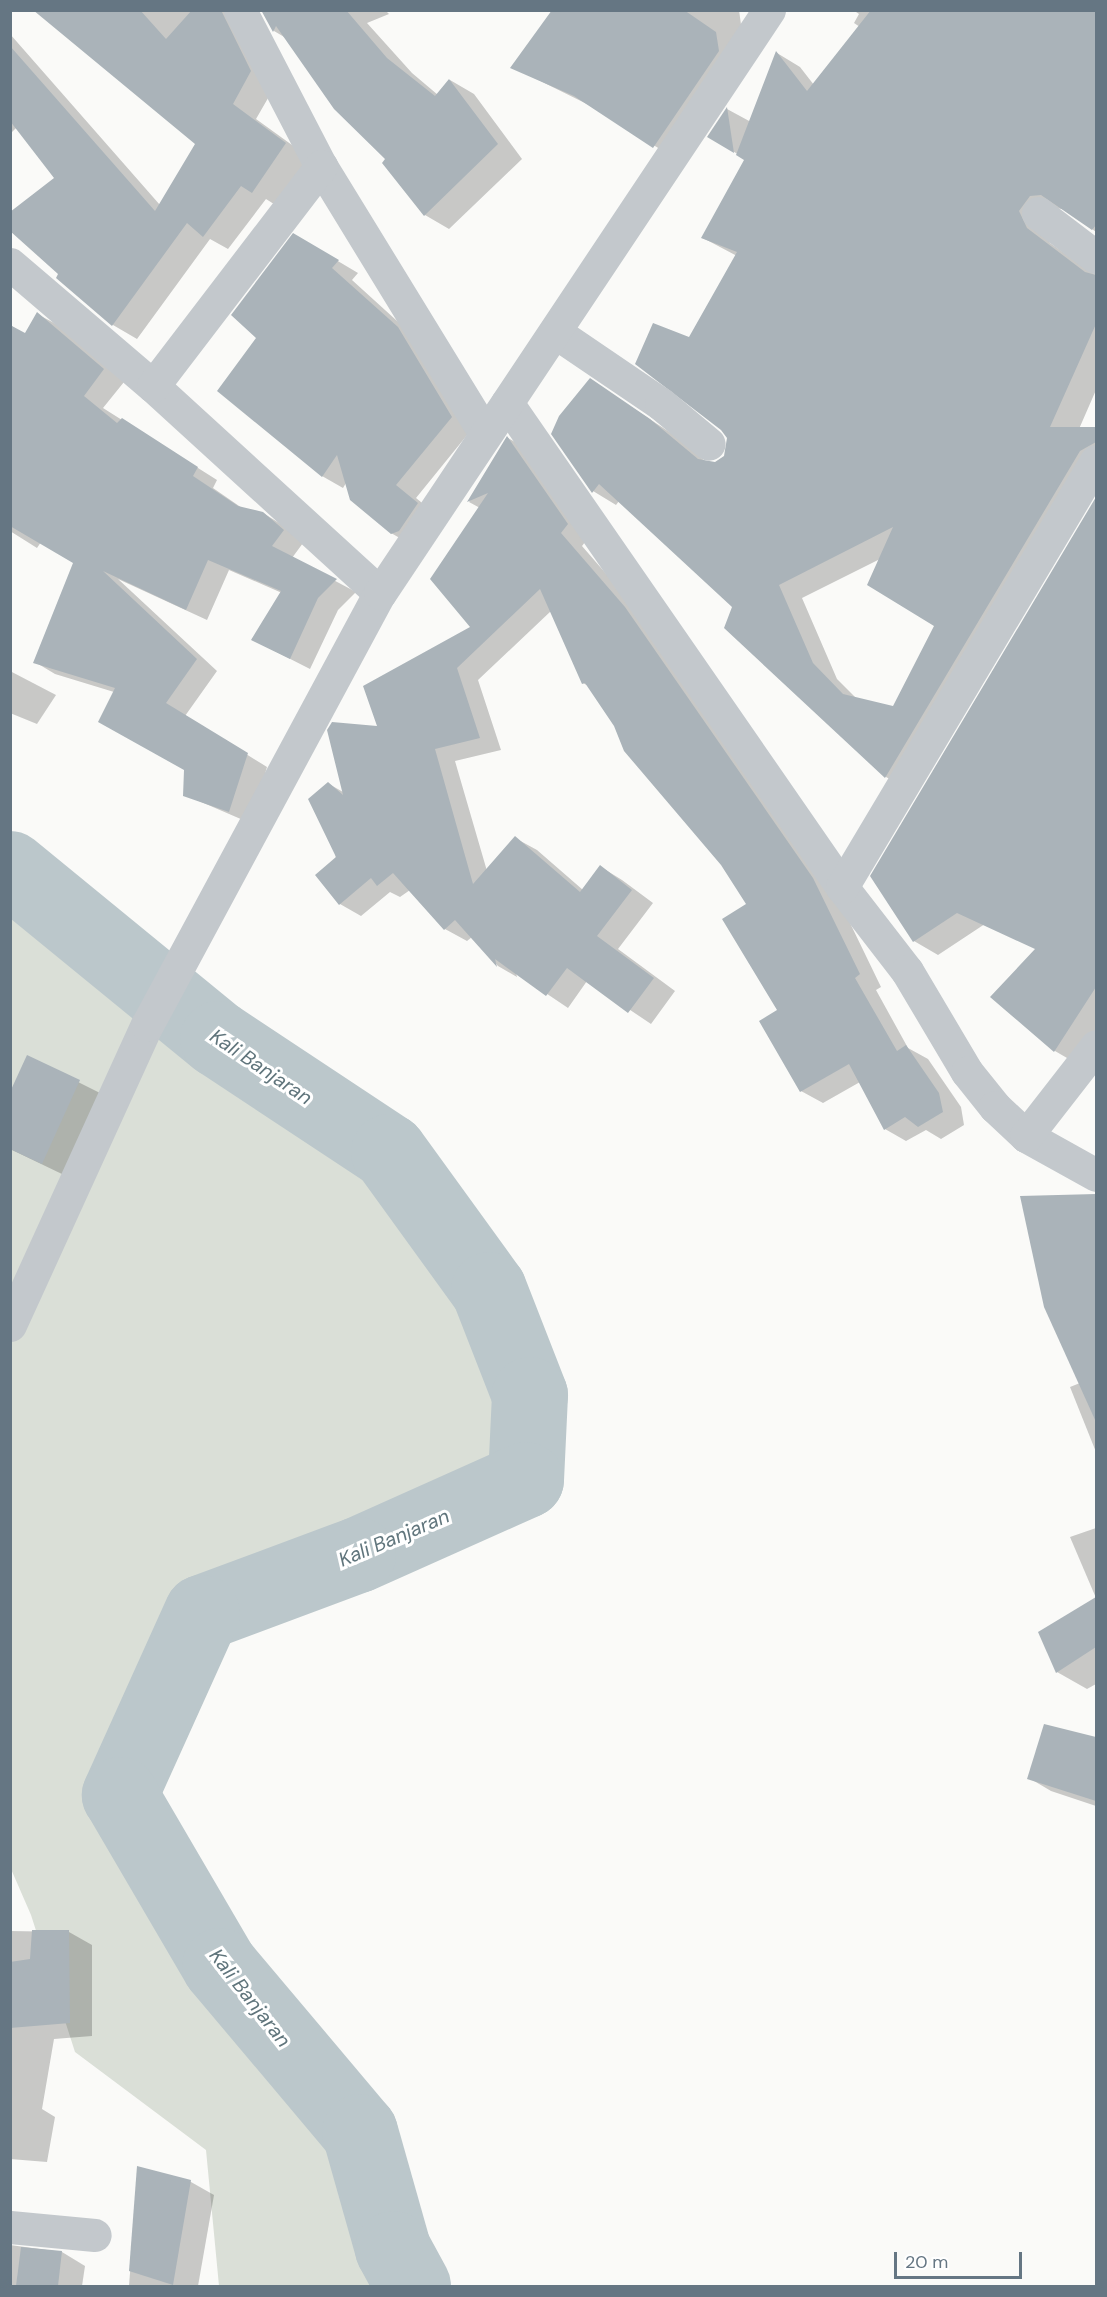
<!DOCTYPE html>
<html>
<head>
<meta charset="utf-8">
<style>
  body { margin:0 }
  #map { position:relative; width:1107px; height:2297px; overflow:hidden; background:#fafaf8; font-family:"DM Sans",sans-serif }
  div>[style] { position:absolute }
  .green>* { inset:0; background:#dadfd7 }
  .shadow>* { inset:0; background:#0003 }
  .river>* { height:76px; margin:-38px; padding:0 38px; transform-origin:38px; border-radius:38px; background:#bbc7cb }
  .building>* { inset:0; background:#aab3b9 }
  .minor>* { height:33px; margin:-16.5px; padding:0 16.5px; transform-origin:16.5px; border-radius:16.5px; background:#c3c8cc }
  span { translate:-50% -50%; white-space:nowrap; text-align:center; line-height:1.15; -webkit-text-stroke:6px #fff; paint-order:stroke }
  .water-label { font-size:20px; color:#60757c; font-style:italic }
  .frame { position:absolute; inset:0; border:12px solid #657683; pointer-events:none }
  .scale { position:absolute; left:894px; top:2252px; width:128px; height:27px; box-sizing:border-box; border:3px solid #657683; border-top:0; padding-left:8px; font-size:18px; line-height:21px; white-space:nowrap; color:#657683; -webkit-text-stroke:4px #fff; paint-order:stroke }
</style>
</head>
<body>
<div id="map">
  <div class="green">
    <div style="clip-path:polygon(10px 869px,218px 1039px,389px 1152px,489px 1290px,530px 1395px,526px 1480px,358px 1555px,202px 1613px,120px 1795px,220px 1966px,360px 2132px,393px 2249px,413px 2286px,219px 2286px,206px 2150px,75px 2052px,31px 1915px,11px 1869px)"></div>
  </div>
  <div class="shadow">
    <div style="clip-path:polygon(35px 10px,252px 10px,275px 86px,256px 119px,310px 158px,277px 206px,266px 199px,228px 249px,210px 239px,137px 339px,113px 325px,56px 179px,17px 127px,10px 134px,10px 34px,160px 205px,197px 143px)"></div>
    <div style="clip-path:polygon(263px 10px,385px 10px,389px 14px,367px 23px,412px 73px,438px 95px,450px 80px,474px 94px,522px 159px,449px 229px,425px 215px,387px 159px,286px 38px,274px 31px)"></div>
    <div style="clip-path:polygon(576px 10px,739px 10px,747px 68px,682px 163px,593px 107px,512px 67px)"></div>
    <div style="clip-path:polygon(evenodd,853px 10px,1096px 10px,1096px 232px,1067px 210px,1056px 208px,1043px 226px,1050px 243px,1096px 275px,1096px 390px,1079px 429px,1096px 429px,1096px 477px,910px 790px,886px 777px,726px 628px,734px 607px,619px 501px,616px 505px,593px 491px,590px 380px,674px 435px,706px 462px,715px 463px,725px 456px,728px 438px,690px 339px,737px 256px,703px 238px,746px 159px,709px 137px,727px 109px,751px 122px,777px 53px,800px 67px,814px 85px,860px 27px,854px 23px,859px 14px,853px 10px,880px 559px,936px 625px,894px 708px,857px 699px,837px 679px,802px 598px,880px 559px)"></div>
    <div style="clip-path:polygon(294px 235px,358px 273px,352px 280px,418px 340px,472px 429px,416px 498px,437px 515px,412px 545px,391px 533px,346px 483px,343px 488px,322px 476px,258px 338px)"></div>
    <div style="clip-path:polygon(37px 314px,58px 325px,124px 382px,103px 408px,217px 480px,213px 488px,242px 508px,263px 513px,284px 526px,303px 543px,292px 558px,356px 592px,338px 610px,310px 669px,253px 640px,282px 593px,229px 570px,207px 620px,118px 579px,217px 671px,185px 716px,267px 767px,250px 823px,185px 795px,186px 769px,114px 692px,55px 674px,35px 662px,75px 562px,41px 542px,37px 548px,10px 531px,10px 325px,26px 335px)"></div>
    <div style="clip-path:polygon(508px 438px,529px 450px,589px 537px,582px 546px,647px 621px,835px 892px,881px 987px,876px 990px,908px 1048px,928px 1059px,961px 1107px,964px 1125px,941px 1139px,926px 1130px,906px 1141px,885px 1129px,860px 1082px,823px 1103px,801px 1091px,749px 905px,723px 864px,590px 687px,583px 683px,551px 611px,478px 680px,501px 750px,455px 761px,487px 871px,515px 838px,537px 850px,583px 890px,601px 867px,622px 880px,653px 903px,618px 949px,675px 991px,651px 1024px,587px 981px,568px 1008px,516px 973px,517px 977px,498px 966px,472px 937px,467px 941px,445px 929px,410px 890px,400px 897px,390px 892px,361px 916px,340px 904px,329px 784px,343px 792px,379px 727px,472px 627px,480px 508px,469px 502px)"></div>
    <div style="clip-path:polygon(1096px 500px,1096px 910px,974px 897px,1000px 914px,938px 955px,914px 941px,872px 876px)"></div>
    <div style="clip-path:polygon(10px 671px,56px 695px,37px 724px,10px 713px)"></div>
    <div style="clip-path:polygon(1053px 931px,1096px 948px,1096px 1037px,1079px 1065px,1055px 1051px,992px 997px)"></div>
    <div style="clip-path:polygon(28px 1057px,102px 1094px,64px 1175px,10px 1149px,10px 1095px)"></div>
    <div style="clip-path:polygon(1096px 1195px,1096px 1452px,1070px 1387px,1080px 1383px,1022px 1198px)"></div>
    <div style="clip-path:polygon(1096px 1528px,1096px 1598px,1070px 1537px)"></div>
    <div style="clip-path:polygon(1096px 1599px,1096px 1684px,1087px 1689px,1057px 1672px,1040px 1633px)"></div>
    <div style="clip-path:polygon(1045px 1725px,1096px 1739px,1096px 1806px,1051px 1791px,1029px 1778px)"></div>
    <div style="clip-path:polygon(10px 1931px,69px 1932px,92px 1945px,92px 2036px,54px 2039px,42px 2109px,55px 2117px,47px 2162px,10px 2159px)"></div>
    <div style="clip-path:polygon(138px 2167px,191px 2182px,214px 2195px,198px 2286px,129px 2286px)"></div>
    <div style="clip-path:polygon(10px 2245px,62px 2252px,85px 2266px,82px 2286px,10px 2286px)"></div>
  </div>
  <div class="river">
    <div style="left:10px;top:869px;width:269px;rotate:39.3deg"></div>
    <div style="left:218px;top:1039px;width:205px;rotate:33.5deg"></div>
    <div style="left:389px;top:1152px;width:170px;rotate:54.1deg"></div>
    <div style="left:489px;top:1290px;width:113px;rotate:68.7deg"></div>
    <div style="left:530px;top:1395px;width:85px;rotate:92.7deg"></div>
    <div style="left:526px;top:1480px;width:184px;rotate:155.9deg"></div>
    <div style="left:358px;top:1555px;width:166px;rotate:159.6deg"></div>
    <div style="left:202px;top:1613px;width:200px;rotate:114.3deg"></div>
    <div style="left:120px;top:1795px;width:198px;rotate:59.7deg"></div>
    <div style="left:220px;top:1966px;width:217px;rotate:49.9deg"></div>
    <div style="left:360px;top:2132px;width:122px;rotate:74.2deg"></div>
    <div style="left:393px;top:2249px;width:42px;rotate:61.6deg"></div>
  </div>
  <div class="building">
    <div style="clip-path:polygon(33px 10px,140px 10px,166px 39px,192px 10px,221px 10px,251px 71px,233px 104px,286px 143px,252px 193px,241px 186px,203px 237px,187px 223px,112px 326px,56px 278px,58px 274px,10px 231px,10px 212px,54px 178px,10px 121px,10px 46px,155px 211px,195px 144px)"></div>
    <div style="clip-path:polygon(261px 10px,346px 10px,387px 58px,435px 96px,449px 79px,498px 144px,424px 216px,382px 163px,385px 159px,334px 109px,276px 26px,273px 32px)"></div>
    <div style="clip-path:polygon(552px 10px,684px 10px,716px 32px,719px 51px,653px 148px,574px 96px,510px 68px)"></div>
    <div style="clip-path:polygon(evenodd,871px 10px,1096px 10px,1096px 225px,1092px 230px,1041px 195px,1030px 196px,1019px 211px,1027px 228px,1085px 272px,1096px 275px,1096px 324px,1050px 427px,1096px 427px,1096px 442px,1080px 451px,885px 778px,724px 628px,732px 607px,599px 484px,592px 493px,551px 434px,559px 416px,590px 378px,650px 419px,698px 459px,715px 462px,724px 456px,727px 438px,721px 430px,635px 364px,653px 323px,689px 337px,737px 252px,701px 238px,744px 160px,736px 155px,776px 51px,807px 91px,871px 10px,893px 527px,867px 585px,934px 626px,893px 706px,843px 694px,813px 663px,779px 585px,893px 527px)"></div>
    <div style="clip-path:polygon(727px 107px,734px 153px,707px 137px)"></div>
    <div style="clip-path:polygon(293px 233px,339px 260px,332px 268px,398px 327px,452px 417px,396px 485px,418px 503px,399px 531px,391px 534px,350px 500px,337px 455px,322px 477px,217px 391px,256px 338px,231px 315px)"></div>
    <div style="clip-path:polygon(37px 312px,104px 369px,84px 396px,117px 423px,122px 418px,198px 467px,193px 476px,238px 506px,263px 512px,284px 530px,272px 546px,337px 579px,318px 598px,290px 659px,251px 640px,281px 591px,208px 560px,186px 610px,103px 571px,197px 659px,166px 703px,248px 753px,229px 812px,183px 796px,184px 770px,98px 722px,115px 688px,33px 663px,73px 563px,10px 526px,10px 325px,25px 333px)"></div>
    <div style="clip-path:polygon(507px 436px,568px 524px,561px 533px,625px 607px,813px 878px,860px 974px,855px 978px,897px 1051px,906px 1045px,939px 1093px,943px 1112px,918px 1127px,905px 1117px,884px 1130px,849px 1064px,800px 1092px,759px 1021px,777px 1010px,722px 919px,746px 904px,721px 865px,624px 751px,614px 726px,585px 683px,582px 684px,540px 589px,457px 668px,480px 738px,435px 749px,473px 884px,515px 836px,580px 892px,600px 865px,632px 890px,597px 936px,654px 978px,628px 1013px,567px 968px,546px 996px,495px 959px,497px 967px,455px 920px,444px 930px,393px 873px,377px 886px,371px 878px,339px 905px,315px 875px,336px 857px,308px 799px,328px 782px,343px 795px,327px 730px,332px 722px,377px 726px,363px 686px,470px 627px,430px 579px,488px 493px,467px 502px)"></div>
    <div style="clip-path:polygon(1096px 497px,1096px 987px,1054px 1052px,990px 997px,1035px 949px,957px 913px,913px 942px,870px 876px)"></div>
    <div style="clip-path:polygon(27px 1055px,80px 1080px,42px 1164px,10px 1149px,10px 1092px)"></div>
    <div style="clip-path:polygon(1096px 1194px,1096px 1422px,1044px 1307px,1020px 1196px)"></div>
    <div style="clip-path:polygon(1096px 1597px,1096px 1647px,1056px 1673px,1038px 1632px)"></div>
    <div style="clip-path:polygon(1044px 1724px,1096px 1737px,1096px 1801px,1027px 1779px)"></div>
    <div style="clip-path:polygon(32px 1930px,69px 1930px,70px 2023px,10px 2028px,10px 1962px,30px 1959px)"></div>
    <div style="clip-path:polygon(137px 2166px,191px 2180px,173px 2285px,129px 2271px)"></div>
    <div style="clip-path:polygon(21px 2247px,62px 2251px,58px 2286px,16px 2286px)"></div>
  </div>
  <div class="minor">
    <div style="left:240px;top:10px;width:176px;rotate:62.6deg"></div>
    <div style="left:321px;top:166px;width:314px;rotate:58.5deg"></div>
    <div style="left:1038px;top:213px;width:73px;rotate:37.2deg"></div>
    <div style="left:10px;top:264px;width:188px;rotate:40.5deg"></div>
    <div style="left:153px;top:386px;width:307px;rotate:42.4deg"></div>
    <div style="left:555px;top:332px;width:128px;rotate:34.2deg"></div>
    <div style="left:661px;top:404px;width:62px;rotate:39.8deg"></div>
    <div style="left:153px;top:386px;width:277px;rotate:-52.6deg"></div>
    <div style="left:507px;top:403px;width:589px;rotate:55.31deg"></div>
    <div style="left:842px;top:887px;width:106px;rotate:52.3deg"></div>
    <div style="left:907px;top:971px;width:117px;rotate:59.3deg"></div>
    <div style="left:967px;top:1072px;width:45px;rotate:51.3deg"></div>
    <div style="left:995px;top:1107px;width:42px;rotate:43.1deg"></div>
    <div style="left:1026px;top:1136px;width:80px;rotate:29.1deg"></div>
    <div style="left:842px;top:887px;width:496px;rotate:-59.2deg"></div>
    <div style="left:1026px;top:1136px;width:114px;rotate:-52.1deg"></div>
    <div style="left:10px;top:1325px;width:330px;rotate:-65.5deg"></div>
    <div style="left:147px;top:1025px;width:491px;rotate:-61.7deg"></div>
    <div style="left:380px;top:593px;width:701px;rotate:-56.29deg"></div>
    <div style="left:10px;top:2227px;width:85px;rotate:5.4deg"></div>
  </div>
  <div class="water-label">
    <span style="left:261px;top:1067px;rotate:34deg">Kali Banjaran</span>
    <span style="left:394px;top:1538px;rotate:-23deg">Kali Banjaran</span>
    <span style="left:250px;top:1998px;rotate:52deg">Kali Banjaran</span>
  </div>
  <div class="frame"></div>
  <div class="scale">20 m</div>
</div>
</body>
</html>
